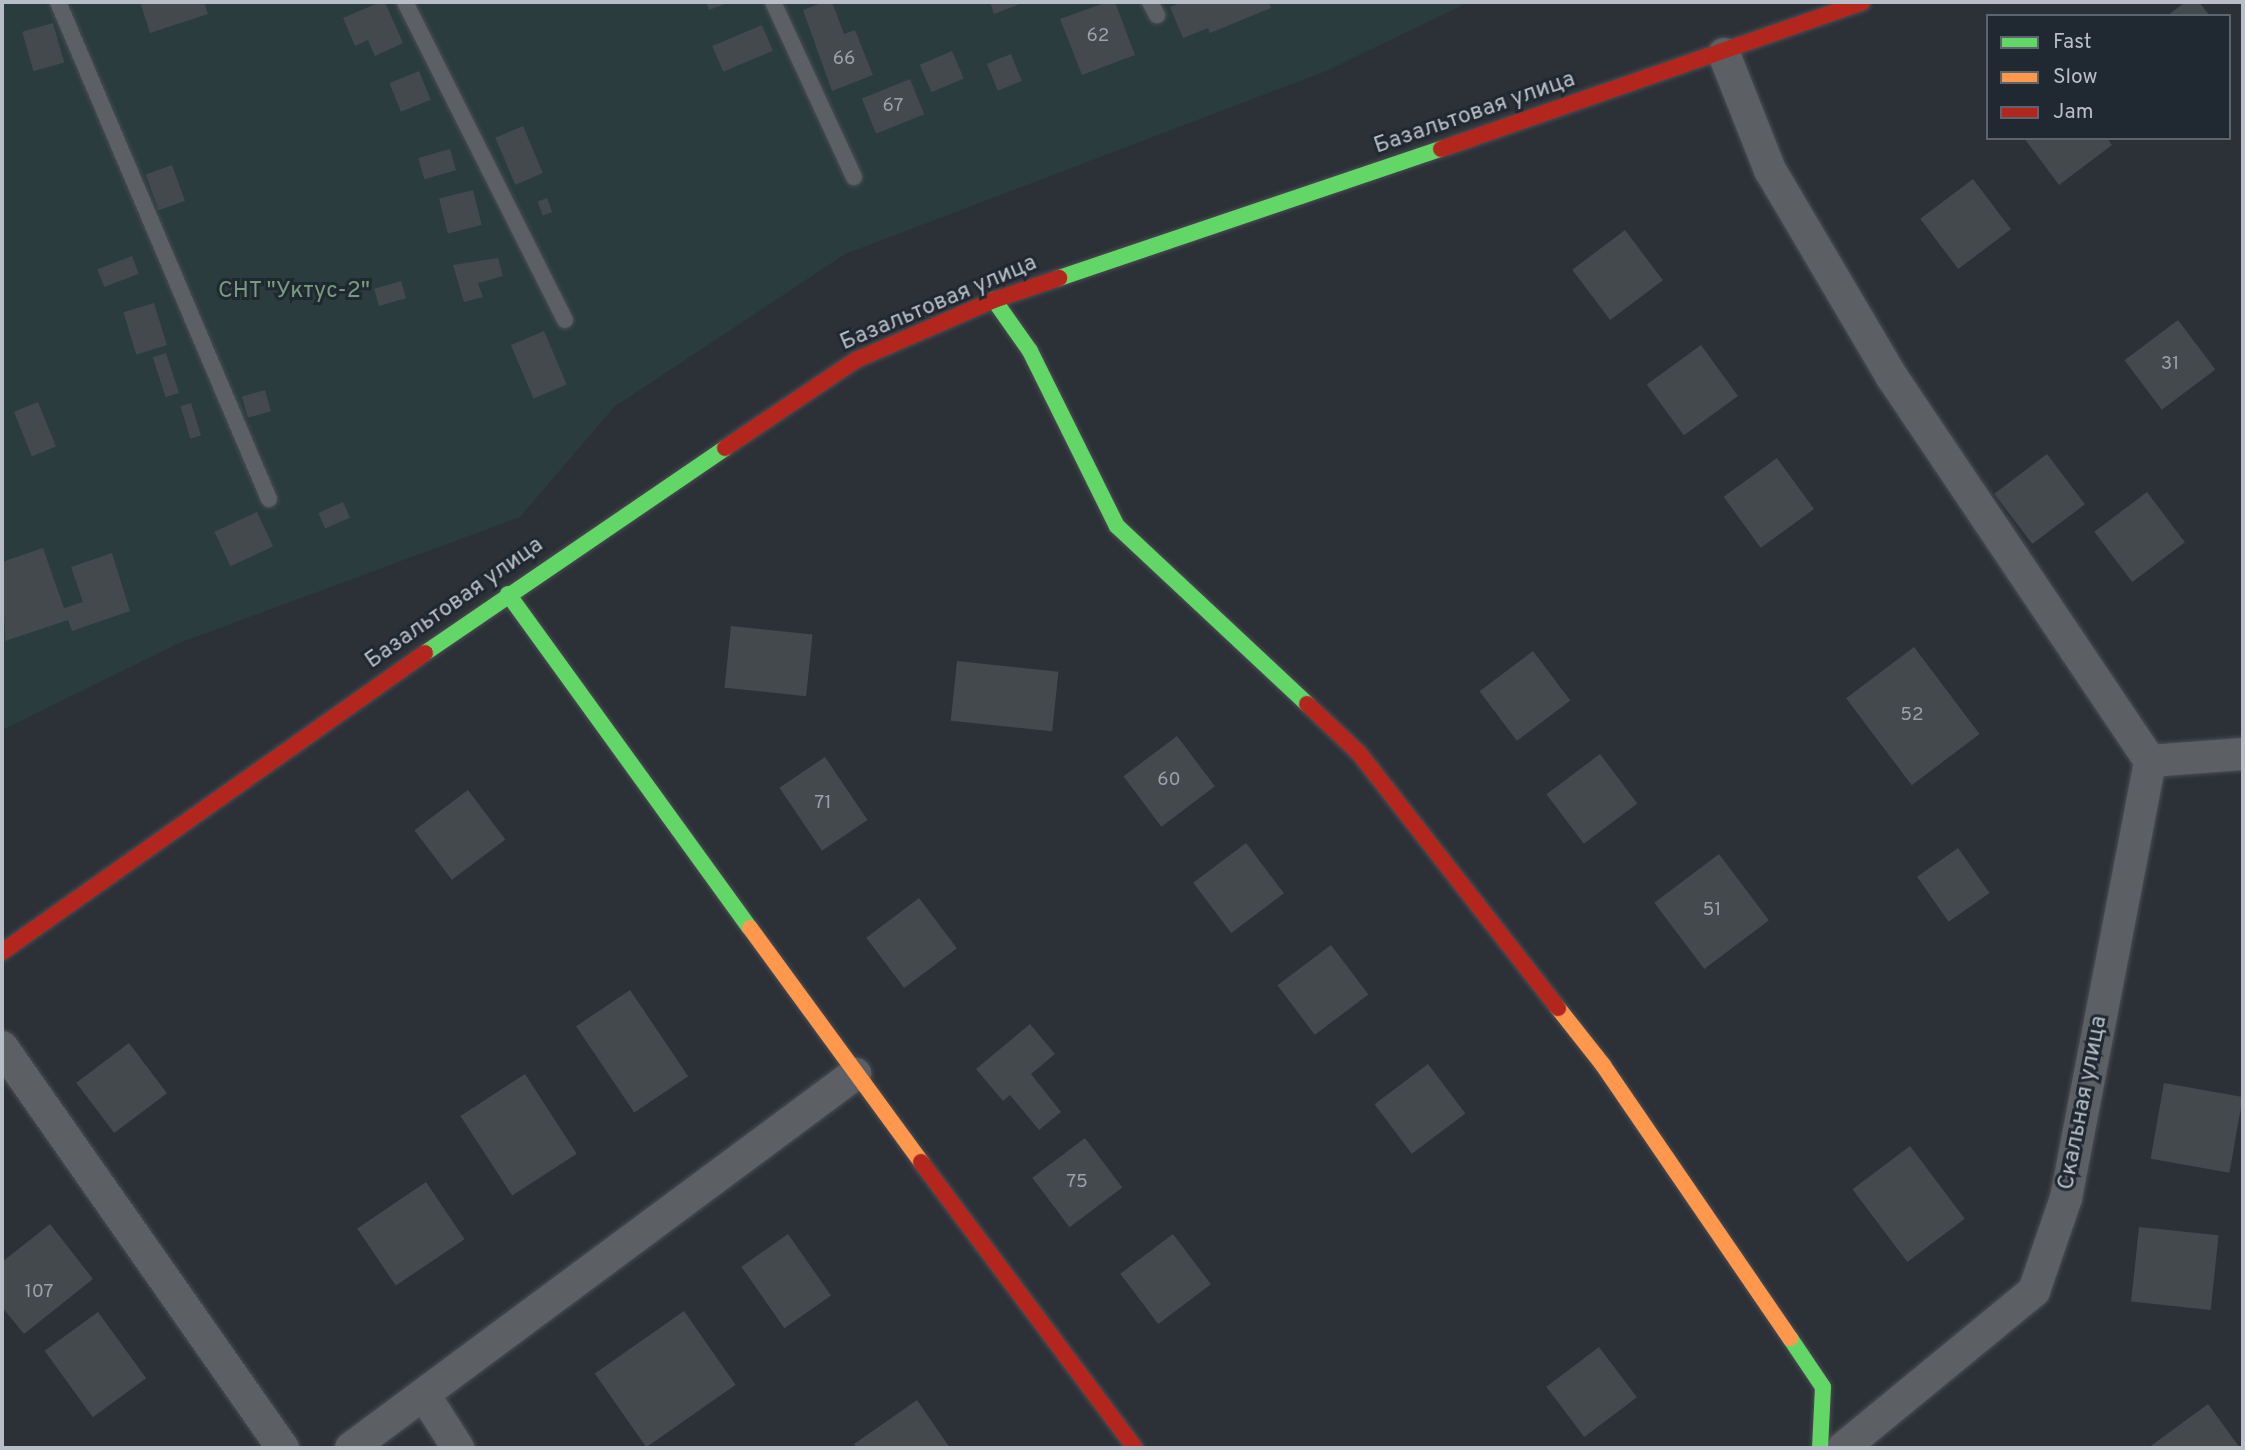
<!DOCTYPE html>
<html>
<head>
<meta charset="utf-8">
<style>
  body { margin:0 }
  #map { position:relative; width:2245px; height:1450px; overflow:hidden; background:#2c3137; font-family:Overpass,sans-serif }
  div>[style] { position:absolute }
  .green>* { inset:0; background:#2a3c3d }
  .building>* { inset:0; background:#44494e; transform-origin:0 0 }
  .roads { filter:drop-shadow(0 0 2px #4a4d52) drop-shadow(0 0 2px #4a4d52) }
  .lane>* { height:16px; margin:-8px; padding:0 8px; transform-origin:8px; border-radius:8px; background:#5c6065 }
  .street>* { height:32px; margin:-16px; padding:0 16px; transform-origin:16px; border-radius:16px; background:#5c6065 }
  .fast>* { height:16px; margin:-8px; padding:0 8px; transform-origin:8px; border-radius:8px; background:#63d668 }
  .slow>* { height:16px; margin:-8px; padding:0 8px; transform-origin:8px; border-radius:8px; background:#ff974d }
  .jam>* { height:16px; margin:-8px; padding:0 8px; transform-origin:8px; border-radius:8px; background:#b3261e }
  span { translate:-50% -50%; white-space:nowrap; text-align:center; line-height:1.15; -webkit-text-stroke:6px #202831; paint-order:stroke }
  .number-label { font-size:19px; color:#9aa1a9 }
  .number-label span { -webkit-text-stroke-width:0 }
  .street-label { font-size:23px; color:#b7bec7 }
  .park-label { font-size:23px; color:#789b7e }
  .frame { position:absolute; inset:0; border:4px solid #b7bec7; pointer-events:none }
  .legend { position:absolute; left:1986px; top:14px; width:245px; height:126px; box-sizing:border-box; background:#202831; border:2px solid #5c646d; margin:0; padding:9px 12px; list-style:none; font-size:21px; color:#b7bec7 }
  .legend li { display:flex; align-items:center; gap:14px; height:35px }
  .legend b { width:35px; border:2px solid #5c646d }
</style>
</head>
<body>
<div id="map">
  <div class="green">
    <div style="clip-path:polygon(2px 2px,1469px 2px,1326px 71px,845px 254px,614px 407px,520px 517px,179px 643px,2px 730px)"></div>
  </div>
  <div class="building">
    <div style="clip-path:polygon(140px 2px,204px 2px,208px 14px,150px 33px)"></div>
    <div style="clip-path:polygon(380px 2px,385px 2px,403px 43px,375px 56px,368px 40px,355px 46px,343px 18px)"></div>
    <div style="clip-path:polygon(706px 2px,730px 2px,709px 10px)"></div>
    <div style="clip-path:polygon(824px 2px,832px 2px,844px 34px,855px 30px,873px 75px,832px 91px,803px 10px)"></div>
    <div style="clip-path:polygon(990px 2px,1025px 2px,994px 14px)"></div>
    <div style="clip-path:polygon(1107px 2px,1115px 2px,1135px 55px,1082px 75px,1060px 19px)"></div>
    <div style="clip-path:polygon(1183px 2px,1269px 2px,1271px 8px,1210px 33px,1208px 28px,1183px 38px,1170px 7px)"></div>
    <div style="clip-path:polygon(2185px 2px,2199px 2px,2210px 16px,2167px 16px)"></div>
    <div style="left:53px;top:23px;width:41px;height:32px;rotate:74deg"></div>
    <div style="left:762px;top:25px;width:28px;height:54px;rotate:67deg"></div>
    <div style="left:952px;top:51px;width:30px;height:35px;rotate:67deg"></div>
    <div style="left:1011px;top:54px;width:29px;height:26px;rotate:68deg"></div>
    <div style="left:419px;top:71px;width:31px;height:32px;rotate:68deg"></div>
    <div style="left:910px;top:79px;width:38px;height:52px;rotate:68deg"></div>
    <div style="left:523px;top:126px;width:51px;height:30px;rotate:67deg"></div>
    <div style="clip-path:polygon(2024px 138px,2107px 138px,2112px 145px,2059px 185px)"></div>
    <div style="left:450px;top:149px;width:22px;height:33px;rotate:74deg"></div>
    <div style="left:172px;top:165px;width:38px;height:28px;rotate:70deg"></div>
    <div style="left:1973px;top:179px;width:63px;height:66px;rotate:53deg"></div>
    <div style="left:473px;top:190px;width:36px;height:35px;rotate:76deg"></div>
    <div style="left:547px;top:198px;width:15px;height:10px;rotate:70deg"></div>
    <div style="left:1625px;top:230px;width:63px;height:66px;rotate:53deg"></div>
    <div style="left:132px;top:256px;width:19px;height:37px;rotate:69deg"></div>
    <div style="clip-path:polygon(498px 258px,503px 276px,478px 283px,483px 297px,464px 302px,453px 265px)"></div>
    <div style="left:401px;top:281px;width:18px;height:28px;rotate:74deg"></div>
    <div style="left:154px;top:303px;width:44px;height:32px;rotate:73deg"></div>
    <div style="left:2178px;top:320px;width:62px;height:67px;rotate:53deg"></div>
    <div style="left:544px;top:331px;width:58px;height:36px;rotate:67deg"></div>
    <div style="left:1701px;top:345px;width:63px;height:67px;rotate:54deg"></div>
    <div style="left:166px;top:353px;width:42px;height:14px;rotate:72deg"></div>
    <div style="left:265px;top:390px;width:22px;height:24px;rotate:74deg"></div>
    <div style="left:38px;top:402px;width:48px;height:26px;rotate:68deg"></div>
    <div style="left:191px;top:403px;width:34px;height:11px;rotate:73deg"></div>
    <div style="left:2047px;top:454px;width:63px;height:66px;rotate:53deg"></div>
    <div style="left:1777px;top:458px;width:63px;height:66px;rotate:54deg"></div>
    <div style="left:2147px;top:492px;width:63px;height:66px;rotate:53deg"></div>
    <div style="left:343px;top:502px;width:17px;height:27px;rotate:66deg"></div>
    <div style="left:257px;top:512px;width:38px;height:47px;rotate:65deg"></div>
    <div style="clip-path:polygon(43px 548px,64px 608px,83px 602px,71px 567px,112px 553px,130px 611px,72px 631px,68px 620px,5px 641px,2px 562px)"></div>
    <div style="left:731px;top:626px;width:82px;height:62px;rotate:6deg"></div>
    <div style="left:1914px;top:647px;width:109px;height:85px;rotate:53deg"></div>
    <div style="left:1533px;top:651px;width:62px;height:67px;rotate:53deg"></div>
    <div style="left:957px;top:661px;width:102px;height:60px;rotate:6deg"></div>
    <div style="left:1177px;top:736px;width:63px;height:67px;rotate:53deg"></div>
    <div style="left:1600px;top:754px;width:62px;height:67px;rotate:53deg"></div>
    <div style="left:825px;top:757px;width:76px;height:55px;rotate:56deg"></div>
    <div style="left:468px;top:790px;width:62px;height:67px;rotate:53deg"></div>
    <div style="left:1246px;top:843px;width:63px;height:66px;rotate:53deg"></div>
    <div style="left:1958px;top:848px;width:55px;height:50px;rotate:55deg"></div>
    <div style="left:1719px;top:854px;width:83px;height:81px;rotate:53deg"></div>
    <div style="left:919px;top:898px;width:63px;height:66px;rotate:53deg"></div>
    <div style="left:1331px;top:945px;width:62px;height:67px;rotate:53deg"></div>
    <div style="left:630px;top:990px;width:104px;height:65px;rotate:56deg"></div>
    <div style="clip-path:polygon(1030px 1024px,1055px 1054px,1031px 1074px,1061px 1112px,1039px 1130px,1010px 1095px,1003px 1101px,976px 1069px)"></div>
    <div style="left:129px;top:1043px;width:63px;height:66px;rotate:53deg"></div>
    <div style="left:1428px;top:1064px;width:62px;height:67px;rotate:53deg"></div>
    <div style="left:525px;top:1074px;width:95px;height:77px;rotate:57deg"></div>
    <div style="left:2164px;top:1083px;width:80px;height:77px;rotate:10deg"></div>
    <div style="left:1085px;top:1138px;width:62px;height:66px;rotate:53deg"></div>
    <div style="left:1910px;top:1146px;width:91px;height:72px;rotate:53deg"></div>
    <div style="left:426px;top:1182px;width:69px;height:83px;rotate:56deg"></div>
    <div style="clip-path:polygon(50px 1224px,93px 1279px,24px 1334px,2px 1307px,2px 1262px)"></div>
    <div style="left:2139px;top:1227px;width:80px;height:75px;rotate:6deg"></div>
    <div style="left:788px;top:1234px;width:75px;height:57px;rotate:55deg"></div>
    <div style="left:1173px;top:1234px;width:63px;height:66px;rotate:53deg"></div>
    <div style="left:684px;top:1311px;width:90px;height:109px;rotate:55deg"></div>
    <div style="left:98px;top:1312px;width:82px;height:66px;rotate:54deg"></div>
    <div style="left:1599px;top:1347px;width:63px;height:66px;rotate:53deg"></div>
    <div style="clip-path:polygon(917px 1400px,950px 1448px,857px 1448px,854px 1444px)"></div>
    <div style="clip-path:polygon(2208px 1404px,2240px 1448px,2148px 1448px)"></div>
  </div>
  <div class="roads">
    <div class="lane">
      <div style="left:58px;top:2px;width:540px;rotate:67deg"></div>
      <div style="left:405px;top:2px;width:356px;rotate:63.3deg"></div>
      <div style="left:773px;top:2px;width:193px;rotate:65.2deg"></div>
      <div style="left:1150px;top:2px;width:15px;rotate:62deg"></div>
    </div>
    <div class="street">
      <div style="left:1724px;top:54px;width:125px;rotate:68.4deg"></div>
      <div style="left:1770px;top:170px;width:240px;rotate:59.5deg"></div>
      <div style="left:1892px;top:377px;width:463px;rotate:56.1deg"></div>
      <div style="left:2150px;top:761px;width:93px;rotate:-4.3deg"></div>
      <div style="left:2px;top:1047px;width:490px;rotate:55deg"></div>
      <div style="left:425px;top:1396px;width:62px;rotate:57.6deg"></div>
      <div style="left:351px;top:1448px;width:628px;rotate:-36.58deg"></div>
      <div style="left:1843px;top:1448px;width:247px;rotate:-39.4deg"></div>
      <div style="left:2034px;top:1291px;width:98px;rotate:-71deg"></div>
      <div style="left:2066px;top:1198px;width:445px;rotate:-79.1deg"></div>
    </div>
    <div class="fast">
      <div style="left:1059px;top:278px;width:403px;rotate:-18.7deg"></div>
      <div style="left:994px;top:300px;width:62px;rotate:54.8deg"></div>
      <div style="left:1030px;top:351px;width:195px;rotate:63.6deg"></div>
      <div style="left:1117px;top:526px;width:260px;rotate:43.1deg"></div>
      <div style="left:508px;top:594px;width:412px;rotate:54.1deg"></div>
      <div style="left:425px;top:653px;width:363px;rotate:-34.3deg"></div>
      <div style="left:1790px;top:1338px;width:59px;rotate:56deg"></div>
      <div style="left:1823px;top:1387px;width:61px;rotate:92.8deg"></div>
    </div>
    <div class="slow">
      <div style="left:750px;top:928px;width:290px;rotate:53.8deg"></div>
      <div style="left:1558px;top:1008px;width:73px;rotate:51.7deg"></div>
      <div style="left:1603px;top:1065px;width:331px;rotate:55.6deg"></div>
    </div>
    <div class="jam">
      <div style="left:1441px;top:149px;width:446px;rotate:-19.2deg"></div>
      <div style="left:725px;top:448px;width:158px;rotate:-33.9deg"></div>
      <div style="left:856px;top:360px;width:150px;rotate:-23.5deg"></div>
      <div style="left:994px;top:300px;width:69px;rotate:-18.7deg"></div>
      <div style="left:1307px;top:704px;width:70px;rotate:43.3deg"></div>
      <div style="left:1358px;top:752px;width:325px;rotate:52deg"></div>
      <div style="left:2px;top:952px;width:518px;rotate:-35.25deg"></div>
      <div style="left:921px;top:1162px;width:357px;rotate:53.2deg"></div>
    </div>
  </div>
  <div class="number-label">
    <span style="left:1098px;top:37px">62</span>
    <span style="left:844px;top:60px">66</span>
    <span style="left:893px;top:107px">67</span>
    <span style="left:2170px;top:365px">31</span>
    <span style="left:1912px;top:716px">52</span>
    <span style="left:1169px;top:781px">60</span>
    <span style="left:823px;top:804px">71</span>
    <span style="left:1712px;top:911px">51</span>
    <span style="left:1077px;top:1183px">75</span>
    <span style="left:39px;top:1293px">107</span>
  </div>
  <div class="street-label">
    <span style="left:1475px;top:114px;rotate:-19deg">Базальтовая улица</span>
    <span style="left:939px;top:304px;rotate:-23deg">Базальтовая улица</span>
    <span style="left:455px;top:604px;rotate:-35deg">Базальтовая улица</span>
    <span style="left:2084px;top:1103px;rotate:-79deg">Скальная улица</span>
  </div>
  <div class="park-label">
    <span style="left:294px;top:292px">СНТ "Уктус-2"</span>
  </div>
  <div class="frame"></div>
  <ul class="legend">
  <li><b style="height:9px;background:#63d668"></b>Fast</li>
  <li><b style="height:9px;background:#ff974d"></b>Slow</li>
  <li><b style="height:9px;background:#b3261e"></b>Jam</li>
  </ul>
</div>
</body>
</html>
